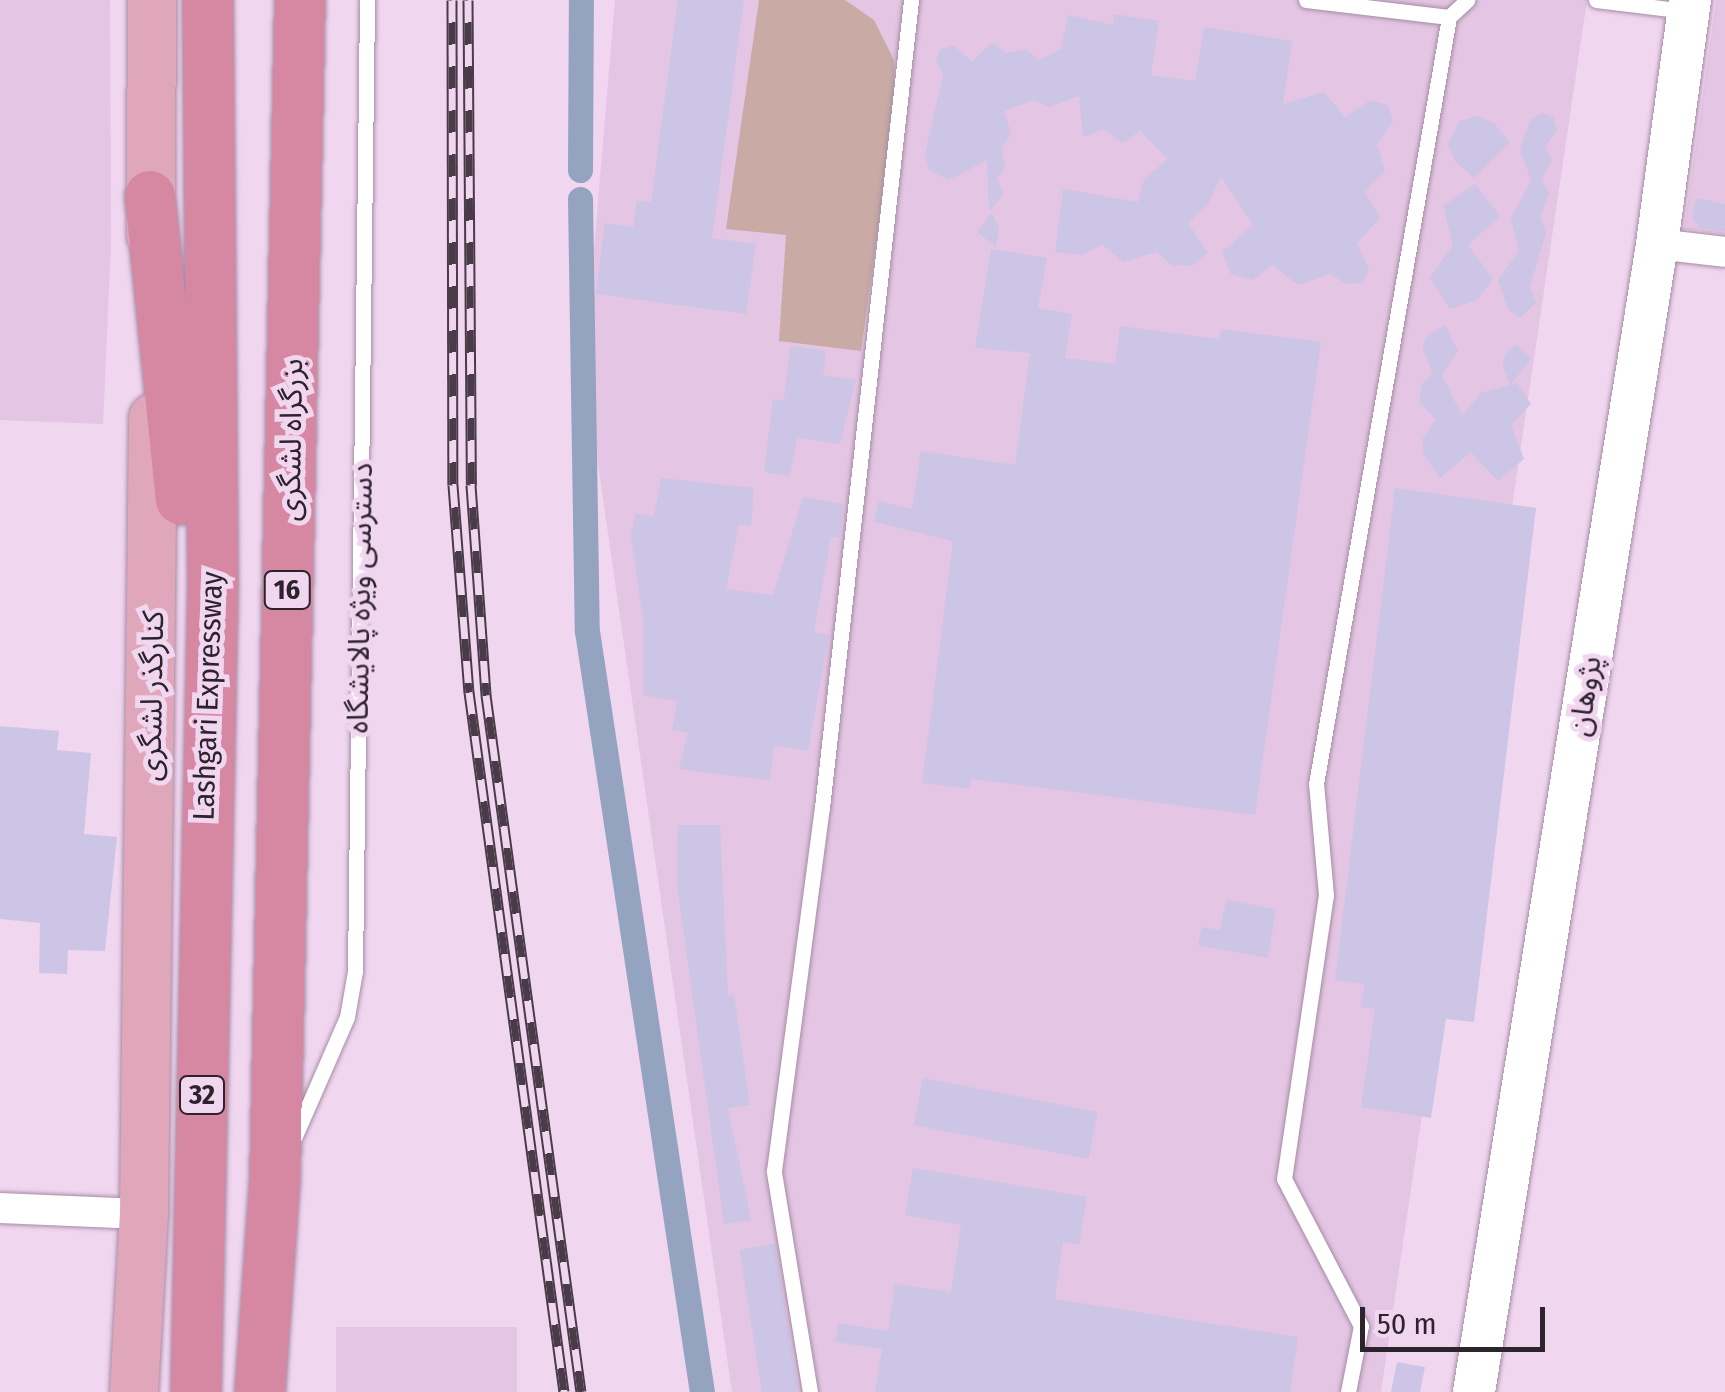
<!DOCTYPE html>
<html>
<head>
<meta charset="utf-8">
<style>
  body { margin:0 }
  #map { position:relative; width:1725px; height:1392px; overflow:hidden; background:#f1d6f0; font-family:"Fira Sans Condensed","Noto Sans Arabic",sans-serif }
  div>[style] { position:absolute }
  .built>* { inset:0; background:#e4c5e3; transform-origin:0 0 }
  .green>* { inset:0; background:#c9aaa4 }
  .canal>* { height:25px; margin:-12.5px; padding:0 12.5px; transform-origin:12.5px; border-radius:12.5px; background:#94a3c0 }
  .building>* { inset:0; background:#ccc5e5; transform-origin:0 0 }
  .roads { filter:drop-shadow(0 0 2px #a58ca4) drop-shadow(0 0 2px #a58ca4) }
  .service>* { height:15px; margin:-7.5px; padding:0 7.5px; transform-origin:7.5px; border-radius:7.5px; background:#fff }
  .minor>* { height:30px; margin:-15px; padding:0 15px; transform-origin:15px; border-radius:15px; background:#fff }
  .secondary>* { height:42px; margin:-21px; padding:0 21px; transform-origin:21px; border-radius:21px; background:#fff }
  .primary>* { height:48px; margin:-24px; padding:0 24px; transform-origin:24px; border-radius:24px; background:#e0a6ba }
  .trunk>* { height:50px; margin:-25px; padding:0 25px; transform-origin:25px; border-radius:25px; background:#d688a3 }
  .rail>* { height:11px; margin-top:-5.5px; transform-origin:0; background:repeating-linear-gradient(90deg,#f1d6f0 0 22px,#493c48 0 44px); box-sizing:border-box; border-block:2px solid #493c48 }
  span { translate:-50% -50%; white-space:nowrap; text-align:center; line-height:1.15; -webkit-text-stroke:10px #f1d6f0; paint-order:stroke }
  .shield-label span { padding:2px 8px; background:#f1d6f0; border:2px solid; border-radius:8px; -webkit-text-stroke-width:0 }
  .shield-label { font-size:28px; color:#2d232d; font-weight:700 }
  .street-label { font-size:30px; color:#2d232d }
  .scale { position:absolute; left:1360px; top:1307px; width:185px; height:45px; box-sizing:border-box; border:5px solid #2d232d; border-top:0; padding-left:12px; font-size:30px; line-height:35px; white-space:nowrap; color:#2d232d; -webkit-text-stroke:8px #f1d6f0; paint-order:stroke }
</style>
</head>
<body>
<div id="map">
  <div class="built">
    <div style="clip-path:polygon(0 0,110px 0,111px 243px,103px 424px,0 420px)"></div>
    <div style="clip-path:polygon(615px 0,1587px 0,1381px 1392px,732px 1392px,584px 367px)"></div>
    <div style="clip-path:polygon(1716px 0,1725px 0,1725px 234px,1684px 229px)"></div>
    <div style="left:336px;top:1327px;width:181px;height:65px"></div>
  </div>
  <div class="green">
    <div style="clip-path:polygon(759px 0,845px 0,874px 20px,894px 60px,895px 106px,861px 351px,779px 341px,786px 235px,726px 229px)"></div>
  </div>
  <div class="canal">
    <div style="left:580px;top:170px;width:170px;rotate:-89.7deg"></div>
    <div style="left:580px;top:199px;width:432px;rotate:89.1deg"></div>
    <div style="left:587px;top:631px;width:770px;rotate:81.41deg"></div>
  </div>
  <div class="building">
    <div style="clip-path:polygon(678px 0,744px 0,712px 238px,756px 244px,746px 314px,596px 294px,605px 223px,633px 227px,637px 201px,651px 202px)"></div>
    <div style="clip-path:polygon(1114px 14px,1159px 21px,1151px 75px,1195px 81px,1204px 27px,1292px 41px,1283px 104px,1324px 92px,1345px 117px,1371px 100px,1388px 105px,1393px 122px,1377px 144px,1385px 171px,1365px 192px,1380px 218px,1357px 243px,1369px 269px,1362px 283px,1347px 284px,1330px 274px,1298px 285px,1273px 265px,1253px 280px,1231px 274px,1222px 252px,1253px 225px,1221px 177px,1207px 206px,1188px 223px,1208px 253px,1192px 266px,1172px 265px,1156px 252px,1123px 262px,1102px 244px,1083px 255px,1055px 252px,1063px 189px,1138px 202px,1144px 179px,1168px 159px,1140px 131px,1122px 143px,1104px 129px,1083px 137px,1079px 96px,1049px 107px,1034px 100px,1004px 111px,1011px 134px,1001px 148px,1006px 167px,997px 177px,1003px 195px,989px 212px,987px 160px,949px 180px,929px 170px,925px 154px,943px 74px,936px 62px,940px 49px,954px 46px,972px 61px,992px 43px,1007px 53px,1026px 49px,1039px 60px,1061px 49px,1068px 15px,1113px 25px)"></div>
    <div style="clip-path:polygon(1542px 113px,1553px 117px,1557px 130px,1545px 147px,1552px 160px,1542px 179px,1549px 194px,1540px 216px,1546px 233px,1530px 287px,1536px 303px,1520px 318px,1508px 309px,1498px 280px,1519px 251px,1511px 219px,1531px 180px,1520px 149px,1530px 120px)"></div>
    <div style="clip-path:polygon(1477px 116px,1494px 123px,1510px 143px,1474px 178px,1455px 161px,1448px 145px,1460px 121px)"></div>
    <div style="clip-path:polygon(1475px 184px,1500px 216px,1468px 245px,1493px 279px,1477px 300px,1450px 309px,1430px 278px,1453px 245px,1443px 206px)"></div>
    <div style="clip-path:polygon(1696px 198px,1725px 204px,1725px 231px,1700px 228px,1692px 217px)"></div>
    <div style="clip-path:polygon(992px 213px,999px 228px,996px 247px,977px 232px)"></div>
    <div style="clip-path:polygon(991px 249px,1047px 258px,1038px 308px,1072px 314px,1065px 358px,1115px 364px,1120px 326px,1220px 339px,1221px 329px,1321px 342px,1255px 815px,971px 779px,970px 789px,922px 783px,953px 541px,874px 522px,879px 501px,912px 509px,921px 451px,1015px 465px,1030px 353px,975px 348px)"></div>
    <div style="clip-path:polygon(1445px 325px,1458px 351px,1442px 375px,1462px 416px,1481px 393px,1510px 385px,1502px 363px,1508px 350px,1517px 345px,1531px 358px,1511px 385px,1517px 383px,1531px 404px,1511px 425px,1524px 459px,1498px 481px,1471px 452px,1440px 478px,1424px 455px,1422px 440px,1436px 419px,1419px 402px,1421px 385px,1433px 373px,1422px 348px,1426px 337px)"></div>
    <div style="clip-path:polygon(790px 346px,826px 351px,823px 375px,856px 380px,840px 444px,797px 438px,790px 476px,764px 472px,773px 399px,784px 400px)"></div>
    <div style="clip-path:polygon(661px 478px,754px 488px,751px 526px,739px 525px,726px 589px,773px 595px,803px 497px,844px 504px,839px 538px,831px 537px,814px 632px,829px 635px,808px 751px,775px 745px,769px 780px,679px 769px,688px 733px,672px 730px,677px 701px,643px 695px,643px 620px,631px 536px,635px 513px,654px 517px)"></div>
    <div style="clip-path:polygon(1395px 488px,1536px 508px,1474px 1022px,1446px 1019px,1431px 1118px,1361px 1107px,1375px 1009px,1360px 1007px,1365px 984px,1335px 980px)"></div>
    <div style="clip-path:polygon(0 726px,59px 731px,57px 750px,91px 753px,84px 834px,117px 837px,105px 951px,68px 950px,67px 974px,39px 973px,40px 923px,0 919px)"></div>
    <div style="clip-path:polygon(678px 825px,720px 825px,728px 996px,734px 995px,750px 1105px,728px 1108px,751px 1220px,724px 1224px,677px 885px)"></div>
    <div style="clip-path:polygon(1226px 900px,1276px 909px,1268px 958px,1198px 945px,1202px 927px,1220px 930px)"></div>
    <div style="left:923px;top:1078px;width:178px;height:48px;rotate:11deg"></div>
    <div style="clip-path:polygon(913px 1168px,1087px 1197px,1079px 1245px,1063px 1242px,1055px 1299px,1298px 1337px,1290px 1392px,875px 1392px,882px 1349px,835px 1342px,838px 1323px,888px 1331px,895px 1284px,951px 1292px,961px 1225px,905px 1215px)"></div>
    <div style="left:775px;top:1244px;width:150px;height:36px;rotate:81deg"></div>
    <div style="clip-path:polygon(1397px 1362px,1425px 1367px,1420px 1392px,1391px 1392px)"></div>
  </div>
  <div class="roads">
    <div class="service">
      <div style="left:1306px;top:0;width:144px;rotate:6.8deg"></div>
      <div style="left:1449px;top:17px;width:25px;rotate:-43deg"></div>
      <div style="left:1596px;top:0;width:91px;rotate:7deg"></div>
      <div style="left:295px;top:1136px;width:130px;rotate:-66.4deg"></div>
      <div style="left:347px;top:1017px;width:47px;rotate:-80.1deg"></div>
      <div style="left:355px;top:971px;width:971px;rotate:-89.29deg"></div>
      <div style="left:810px;top:1392px;width:224px;rotate:-99.3deg"></div>
      <div style="left:774px;top:1171px;width:366px;rotate:-82.5deg"></div>
      <div style="left:822px;top:808px;width:813px;rotate:-83.71deg"></div>
      <div style="left:1348px;top:1392px;width:67px;rotate:-78.9deg"></div>
      <div style="left:1361px;top:1326px;width:166px;rotate:-117.6deg"></div>
      <div style="left:1284px;top:1179px;width:287px;rotate:-81.6deg"></div>
      <div style="left:1326px;top:895px;width:111px;rotate:-95.1deg"></div>
      <div style="left:1316px;top:784px;width:778px;rotate:-80.16deg"></div>
    </div>
    <div class="minor">
      <div style="left:1657px;top:244px;width:68px;rotate:6.7deg"></div>
      <div style="left:0;top:1208px;width:144px;rotate:2.4deg"></div>
    </div>
    <div class="secondary">
      <div style="left:1474px;top:1392px;width:1162px;rotate:-80.94deg"></div>
      <div style="left:1657px;top:244px;width:246px;rotate:-82.3deg"></div>
    </div>
    <div class="primary">
      <div style="left:151px;top:236px;width:236px;rotate:-89.8deg"></div>
      <div style="left:134px;top:1392px;width:178px;rotate:-86.8deg"></div>
      <div style="left:144px;top:1214px;width:796px;rotate:-89.35deg"></div>
    </div>
    <div class="trunk">
      <div style="left:150px;top:196px;width:305px;rotate:84.2deg"></div>
      <div style="left:196px;top:1392px;width:806px;rotate:-88.79deg"></div>
      <div style="left:213px;top:586px;width:586px;rotate:-90.49deg"></div>
      <div style="left:260px;top:1392px;width:213px;rotate:-86deg"></div>
      <div style="left:275px;top:1180px;width:1180px;rotate:-88.79deg"></div>
    </div>
  </div>
  <div class="rail">
    <div style="left:452px;top:0;width:485px;rotate:89.9deg"></div>
    <div style="left:453px;top:485px;width:208px;rotate:85.6deg"></div>
    <div style="left:469px;top:692px;width:706px;rotate:82.27deg"></div>
    <div style="left:468px;top:0;width:485px;rotate:89.6deg"></div>
    <div style="left:471px;top:485px;width:211px;rotate:85.9deg"></div>
    <div style="left:486px;top:695px;width:703px;rotate:82.24deg"></div>
  </div>
  <div class="shield-label">
    <span style="left:287px;top:590px">16</span>
    <span style="left:202px;top:1095px">32</span>
  </div>
  <div class="street-label">
    <span style="left:291px;top:440px;rotate:-89deg">بزرگراه لشگری</span>
    <span style="left:360px;top:598px;rotate:-89deg">دسترسی ویژه پالایشگاه</span>
    <span style="left:152px;top:696px;rotate:-89deg">کنارگذر لشگری</span>
    <span style="left:208px;top:696px;rotate:-88deg">Lashgari Expressway</span>
    <span style="left:1585px;top:696px;rotate:-81deg">پژوهان</span>
  </div>
  <div class="scale">50 m</div>
</div>
</body>
</html>
